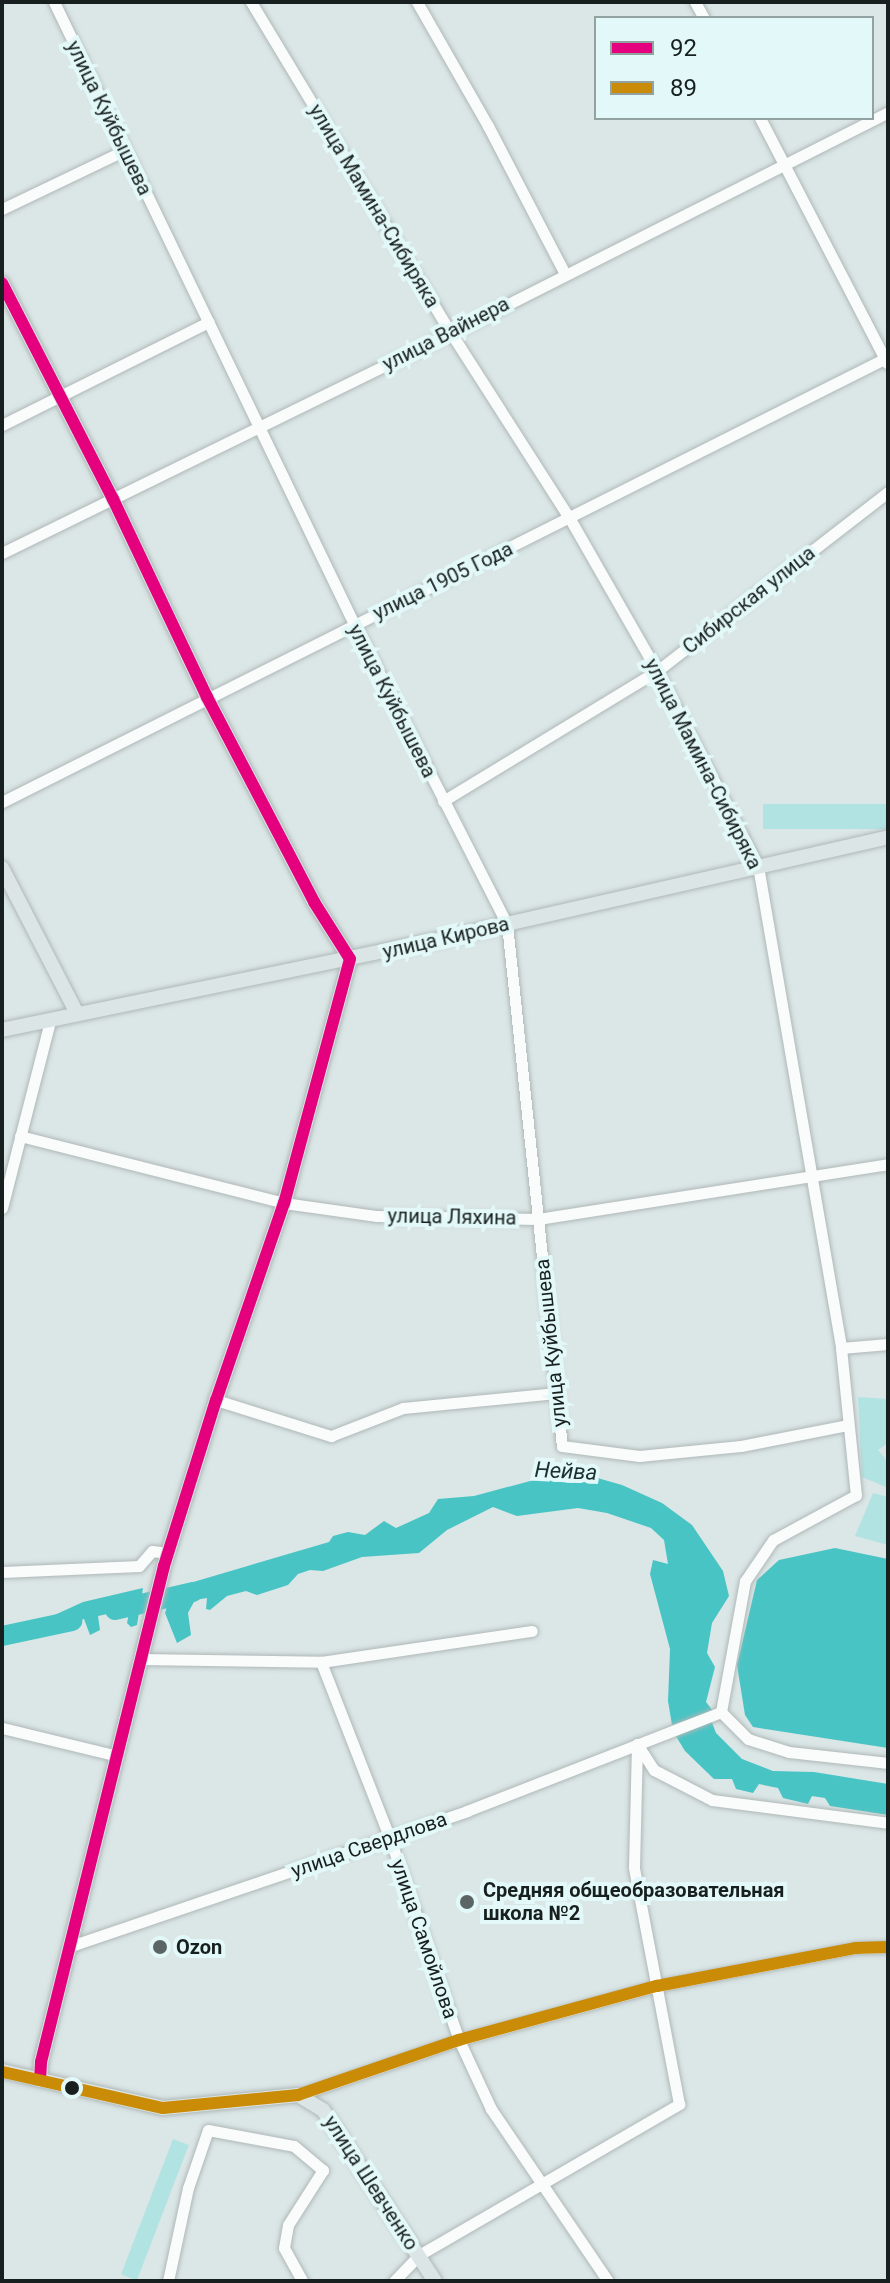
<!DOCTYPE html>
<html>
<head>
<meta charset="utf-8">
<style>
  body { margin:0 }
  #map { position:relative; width:890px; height:2283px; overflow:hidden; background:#dbe6e6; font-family:Roboto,sans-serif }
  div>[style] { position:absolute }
  .green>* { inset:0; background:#b2e3e3; transform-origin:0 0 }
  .water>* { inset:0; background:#49c4c5 }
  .river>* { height:20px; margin:-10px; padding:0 10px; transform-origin:10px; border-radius:10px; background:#49c4c5 }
  .roads { filter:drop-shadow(0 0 2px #afb8b7) drop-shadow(0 0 2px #afb8b7) }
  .minor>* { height:11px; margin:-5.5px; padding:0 5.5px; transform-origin:5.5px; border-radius:5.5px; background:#fafbfb }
  .major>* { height:14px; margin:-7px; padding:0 7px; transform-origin:7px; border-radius:7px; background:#dbe5e5 }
  .bus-1>* { height:12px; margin:-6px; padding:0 6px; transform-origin:6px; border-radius:6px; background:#e5007d }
  .bus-2>* { height:12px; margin:-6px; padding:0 6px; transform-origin:6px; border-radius:6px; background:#ca8b06 }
  .dots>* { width:22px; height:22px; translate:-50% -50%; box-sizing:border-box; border:4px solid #e3f8f8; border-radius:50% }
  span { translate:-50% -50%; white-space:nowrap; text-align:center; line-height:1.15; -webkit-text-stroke:8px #e3f8f8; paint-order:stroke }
  .street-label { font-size:20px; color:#18201f }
  .poi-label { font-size:20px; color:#18201f; font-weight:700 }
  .left { translate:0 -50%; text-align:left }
  .water-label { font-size:22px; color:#193131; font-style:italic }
  .frame { position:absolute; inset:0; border:4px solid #18201f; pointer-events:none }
  .legend { position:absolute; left:594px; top:16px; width:280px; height:104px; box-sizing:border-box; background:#e3f8f8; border:2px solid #92a2a1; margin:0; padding:10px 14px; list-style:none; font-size:24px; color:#18201f }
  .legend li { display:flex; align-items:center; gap:16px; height:40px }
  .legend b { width:40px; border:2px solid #92a2a1 }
</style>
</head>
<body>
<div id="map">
  <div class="green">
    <div style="left:888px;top:804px;width:25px;height:125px;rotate:90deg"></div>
    <div style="clip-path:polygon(858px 1397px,888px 1399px,888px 1443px,878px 1450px,888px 1462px,888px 1488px,862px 1477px)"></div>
    <div style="clip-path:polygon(873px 1493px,888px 1497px,888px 1545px,855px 1536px)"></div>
    <div style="left:173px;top:2139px;width:17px;height:145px;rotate:21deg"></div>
  </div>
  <div class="water">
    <div style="clip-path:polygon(560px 1473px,587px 1475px,622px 1485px,662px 1503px,692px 1525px,723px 1571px,729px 1596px,712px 1623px,707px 1653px,715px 1667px,706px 1702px,713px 1711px,672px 1725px,668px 1701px,670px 1649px,650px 1574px,653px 1560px,668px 1564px,664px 1540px,651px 1528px,607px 1513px,578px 1508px,517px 1516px,493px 1507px,447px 1530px,419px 1553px,362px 1557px,323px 1571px,310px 1570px,298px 1574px,288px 1585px,257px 1595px,246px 1591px,227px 1596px,210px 1610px,206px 1609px,207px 1598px,195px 1600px,188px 1613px,191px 1635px,177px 1643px,165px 1613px,173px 1588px,329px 1542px,333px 1536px,348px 1532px,365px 1535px,384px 1521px,396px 1528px,429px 1513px,438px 1499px,474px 1496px)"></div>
    <div style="clip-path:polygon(835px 1548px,888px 1559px,888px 1748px,753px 1727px,745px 1715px,737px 1665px,757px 1580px,779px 1560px)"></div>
    <div style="clip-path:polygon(143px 1588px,137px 1625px,131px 1627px,127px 1623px,130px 1609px,98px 1616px,100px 1630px,90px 1635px,84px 1619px,66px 1623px,64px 1627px,45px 1625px,48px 1618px,83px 1602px)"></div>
    <div style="clip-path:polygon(711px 1720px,716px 1733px,742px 1759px,773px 1771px,814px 1772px,888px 1784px,888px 1815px,830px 1806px,825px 1798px,812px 1796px,808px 1804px,783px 1798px,778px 1788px,759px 1784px,753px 1793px,736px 1789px,732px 1779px,714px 1779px,685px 1751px,674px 1733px)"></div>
  </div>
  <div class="river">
    <div style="left:115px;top:1610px;width:80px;rotate:-13deg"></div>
    <div style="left:2px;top:1636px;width:72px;rotate:-12.1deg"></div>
  </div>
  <div class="roads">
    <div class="minor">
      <div style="left:54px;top:2px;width:691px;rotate:64.25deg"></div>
      <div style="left:354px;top:624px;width:337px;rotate:63deg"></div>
      <div style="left:507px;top:924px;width:525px;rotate:83.99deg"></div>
      <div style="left:562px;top:1446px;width:78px;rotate:7.4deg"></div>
      <div style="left:639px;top:1456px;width:102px;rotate:-5.6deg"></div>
      <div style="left:741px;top:1446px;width:108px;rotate:-11.2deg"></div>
      <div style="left:251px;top:2px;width:387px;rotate:58.9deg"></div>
      <div style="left:451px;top:333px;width:221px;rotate:57.4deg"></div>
      <div style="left:570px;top:519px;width:175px;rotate:60.2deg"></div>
      <div style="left:657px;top:671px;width:220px;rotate:62.6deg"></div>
      <div style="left:758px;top:866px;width:489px;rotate:80.2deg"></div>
      <div style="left:841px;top:1348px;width:148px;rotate:84.2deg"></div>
      <div style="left:856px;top:1495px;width:94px;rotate:151.5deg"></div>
      <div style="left:773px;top:1540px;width:50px;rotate:124.3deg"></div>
      <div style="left:745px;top:1581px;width:133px;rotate:100.4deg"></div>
      <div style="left:417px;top:2px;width:143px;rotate:60.2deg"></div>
      <div style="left:488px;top:126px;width:167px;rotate:62.5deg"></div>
      <div style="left:695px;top:2px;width:18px;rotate:61deg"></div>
      <div style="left:760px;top:118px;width:276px;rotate:62.6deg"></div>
      <div style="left:2px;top:209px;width:136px;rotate:-25.6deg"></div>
      <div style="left:2px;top:425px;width:231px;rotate:-26.5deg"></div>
      <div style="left:2px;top:553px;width:500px;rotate:-26.1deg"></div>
      <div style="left:451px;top:333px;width:490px;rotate:-26.8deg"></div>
      <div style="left:443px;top:801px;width:250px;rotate:-31.3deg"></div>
      <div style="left:657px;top:671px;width:292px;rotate:-37.8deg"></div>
      <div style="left:2px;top:802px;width:987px;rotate:-26.67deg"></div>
      <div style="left:20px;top:1136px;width:272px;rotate:14.2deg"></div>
      <div style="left:284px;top:1203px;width:94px;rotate:8deg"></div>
      <div style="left:377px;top:1216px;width:161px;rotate:1.1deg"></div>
      <div style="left:538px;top:1219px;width:354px;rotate:-8.9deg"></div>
      <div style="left:2px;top:1208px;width:193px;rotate:-75.6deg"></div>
      <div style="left:841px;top:1348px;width:47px;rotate:-4.9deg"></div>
      <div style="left:216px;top:1400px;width:121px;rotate:17.4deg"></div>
      <div style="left:331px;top:1436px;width:77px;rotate:-21.3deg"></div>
      <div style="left:403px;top:1408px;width:154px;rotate:-5.6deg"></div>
      <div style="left:2px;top:1572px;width:137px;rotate:-2.5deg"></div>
      <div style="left:139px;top:1566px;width:20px;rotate:-49deg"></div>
      <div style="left:152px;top:1551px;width:16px;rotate:7deg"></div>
      <div style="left:140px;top:1659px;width:181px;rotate:0.9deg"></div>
      <div style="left:321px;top:1662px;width:213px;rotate:-8.4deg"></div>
      <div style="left:321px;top:1662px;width:187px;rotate:68.7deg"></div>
      <div style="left:389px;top:1836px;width:216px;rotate:71.1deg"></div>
      <div style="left:459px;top:2040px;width:76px;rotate:65.1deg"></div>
      <div style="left:491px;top:2109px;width:208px;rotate:55.8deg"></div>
      <div style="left:721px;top:1712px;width:38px;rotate:45deg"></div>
      <div style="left:748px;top:1739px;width:43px;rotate:17.6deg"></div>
      <div style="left:789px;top:1752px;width:100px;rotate:6.3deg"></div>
      <div style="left:2px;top:1728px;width:119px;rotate:13.6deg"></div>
      <div style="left:637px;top:1744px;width:31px;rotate:57deg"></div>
      <div style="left:654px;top:1770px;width:65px;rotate:27.3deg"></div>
      <div style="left:712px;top:1800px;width:177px;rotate:7.4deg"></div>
      <div style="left:71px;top:1946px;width:418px;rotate:-18.8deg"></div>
      <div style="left:467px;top:1811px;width:273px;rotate:-21.3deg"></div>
      <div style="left:298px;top:2095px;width:170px;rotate:-18.9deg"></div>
      <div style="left:459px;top:2040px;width:205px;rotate:-15.3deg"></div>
      <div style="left:657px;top:1986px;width:203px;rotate:-10.8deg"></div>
      <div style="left:856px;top:1948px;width:32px;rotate:-2deg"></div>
      <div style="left:168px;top:2281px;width:95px;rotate:-77.9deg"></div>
      <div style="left:188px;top:2188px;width:61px;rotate:-71deg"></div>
      <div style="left:208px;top:2130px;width:87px;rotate:10.5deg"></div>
      <div style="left:294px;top:2146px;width:38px;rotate:40deg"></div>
      <div style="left:323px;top:2170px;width:65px;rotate:122.5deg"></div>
      <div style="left:288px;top:2225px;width:23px;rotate:100deg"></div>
      <div style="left:284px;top:2248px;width:38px;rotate:61deg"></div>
      <div style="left:394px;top:2281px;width:36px;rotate:-46deg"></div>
      <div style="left:419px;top:2255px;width:301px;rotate:-30.1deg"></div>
      <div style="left:679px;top:2104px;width:241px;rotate:-100.8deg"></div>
      <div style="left:634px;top:1867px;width:123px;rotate:-88.6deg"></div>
    </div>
    <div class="major">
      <div style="left:2px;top:283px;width:243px;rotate:62.8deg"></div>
      <div style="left:113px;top:499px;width:219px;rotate:64.6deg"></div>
      <div style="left:207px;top:697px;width:231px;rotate:62.4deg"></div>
      <div style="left:314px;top:902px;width:67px;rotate:57.7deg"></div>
      <div style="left:350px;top:959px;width:253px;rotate:105.1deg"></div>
      <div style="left:284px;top:1203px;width:208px;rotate:109deg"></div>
      <div style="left:216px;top:1400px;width:174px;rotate:107.4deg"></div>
      <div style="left:164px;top:1566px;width:511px;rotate:103.93deg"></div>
      <div style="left:41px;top:2062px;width:18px;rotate:93deg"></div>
      <div style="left:2px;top:868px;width:163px;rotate:62.7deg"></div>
      <div style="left:2px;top:1030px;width:430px;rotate:-11.7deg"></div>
      <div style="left:423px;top:943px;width:477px;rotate:-12.8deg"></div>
      <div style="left:2px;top:2071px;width:165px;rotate:12.9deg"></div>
      <div style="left:163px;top:2108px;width:136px;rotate:-5.5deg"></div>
      <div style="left:298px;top:2095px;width:29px;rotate:31deg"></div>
      <div style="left:323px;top:2110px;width:204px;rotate:56.8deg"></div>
    </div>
  </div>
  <div class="bus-1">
    <div style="left:2px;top:283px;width:243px;rotate:62.8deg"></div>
    <div style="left:113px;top:499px;width:219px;rotate:64.6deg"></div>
    <div style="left:207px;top:697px;width:231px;rotate:62.4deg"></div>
    <div style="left:314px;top:902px;width:67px;rotate:57.7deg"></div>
    <div style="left:350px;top:959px;width:253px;rotate:105.1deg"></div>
    <div style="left:284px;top:1203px;width:208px;rotate:109deg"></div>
    <div style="left:216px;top:1400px;width:174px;rotate:107.4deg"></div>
    <div style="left:164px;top:1566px;width:511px;rotate:103.93deg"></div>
    <div style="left:41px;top:2062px;width:18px;rotate:93deg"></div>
  </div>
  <div class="bus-2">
    <div style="left:3px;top:2072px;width:164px;rotate:12.7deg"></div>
    <div style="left:163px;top:2108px;width:136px;rotate:-5.5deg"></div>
    <div style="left:298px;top:2095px;width:170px;rotate:-18.9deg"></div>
    <div style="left:459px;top:2040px;width:205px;rotate:-15.3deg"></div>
    <div style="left:657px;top:1986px;width:203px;rotate:-10.8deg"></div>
    <div style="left:856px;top:1948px;width:32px;rotate:-2deg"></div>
  </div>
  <div class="dots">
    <div style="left:467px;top:1902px;background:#5c6565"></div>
    <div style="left:160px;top:1947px;background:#5c6565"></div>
    <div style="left:72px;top:2088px;background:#18201f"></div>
  </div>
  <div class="street-label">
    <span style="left:109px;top:118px;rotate:64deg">улица Куйбышева</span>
    <span style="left:374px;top:206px;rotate:59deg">улица Мамина-Сибиряка</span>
    <span style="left:446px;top:334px;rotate:-27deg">улица Вайнера</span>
    <span style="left:443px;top:581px;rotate:-26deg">улица 1905 Года</span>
    <span style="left:749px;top:600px;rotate:-38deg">Сибирская улица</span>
    <span style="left:392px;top:701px;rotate:63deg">улица Куйбышева</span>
    <span style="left:703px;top:764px;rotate:63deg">улица Мамина-Сибиряка</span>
    <span style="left:446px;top:938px;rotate:-13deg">улица Кирова</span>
    <span style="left:452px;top:1217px;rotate:1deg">улица Ляхина</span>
    <span style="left:551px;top:1343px;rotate:-96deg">улица Куйбышева</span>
    <span style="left:369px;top:1845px;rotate:-19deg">улица Свердлова</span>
    <span style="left:424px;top:1939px;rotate:71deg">улица Самойлова</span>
    <span style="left:371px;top:2183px;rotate:57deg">улица Шевченко</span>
  </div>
  <div class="poi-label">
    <span class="left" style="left:483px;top:1902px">Средняя общеобразовательная<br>школа №2</span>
    <span class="left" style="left:176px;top:1947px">Ozon</span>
  </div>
  <div class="water-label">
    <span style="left:566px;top:1471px;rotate:3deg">Нейва</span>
  </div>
  <div class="frame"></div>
  <ul class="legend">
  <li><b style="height:10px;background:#e5007d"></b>92</li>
  <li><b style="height:10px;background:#ca8b06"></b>89</li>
  </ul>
</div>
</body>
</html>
